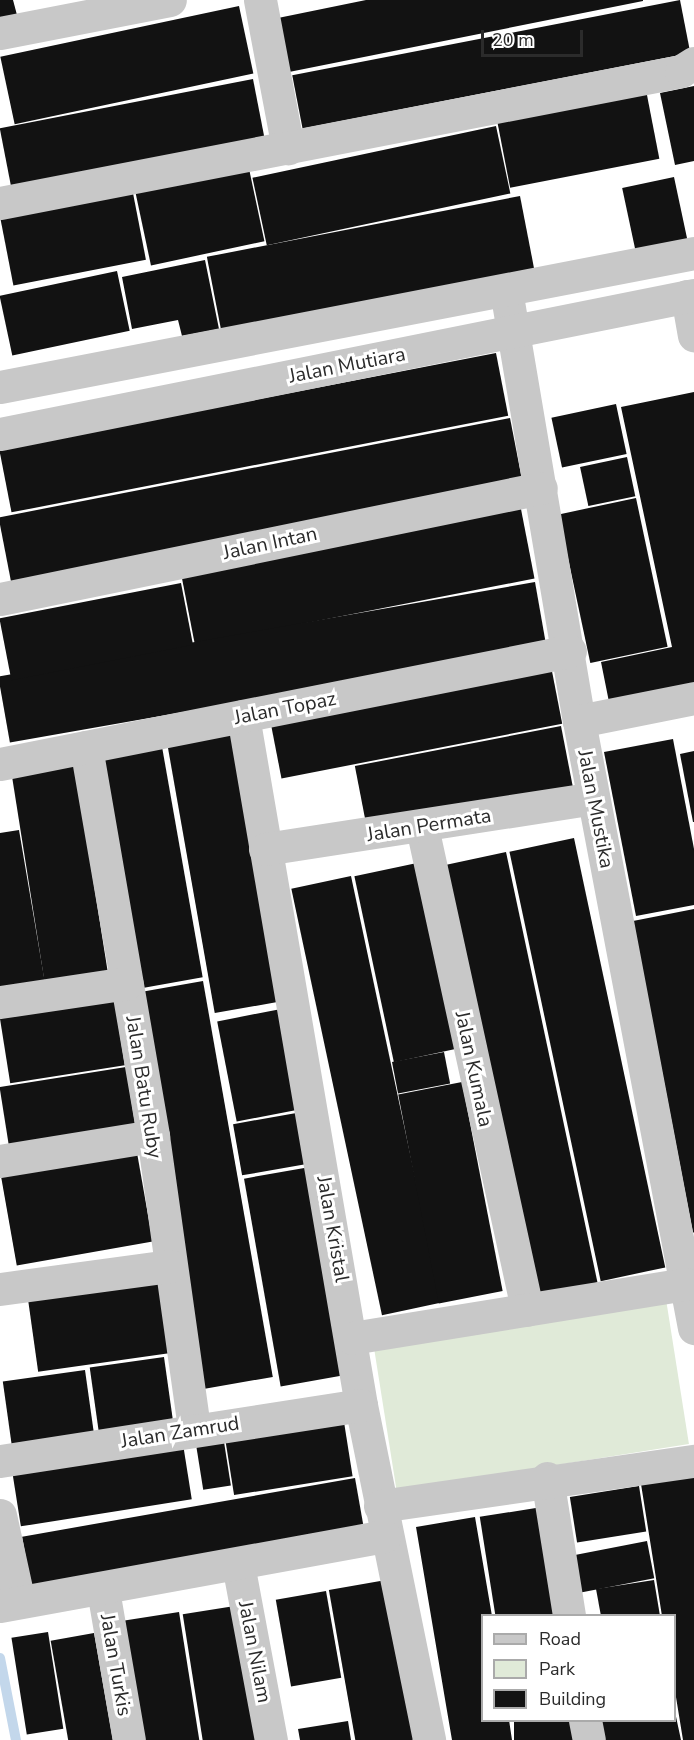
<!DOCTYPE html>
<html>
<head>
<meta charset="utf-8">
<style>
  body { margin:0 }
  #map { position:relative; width:694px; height:1740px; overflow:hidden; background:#fff; font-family:"Nunito Sans",sans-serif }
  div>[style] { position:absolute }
  .green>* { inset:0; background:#e0ead8; transform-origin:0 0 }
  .stream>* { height:10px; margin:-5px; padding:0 5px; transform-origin:5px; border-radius:5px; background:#c3d7eb }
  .building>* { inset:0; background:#121212; transform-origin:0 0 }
  .minor>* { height:33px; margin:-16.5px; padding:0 16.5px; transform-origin:16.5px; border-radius:16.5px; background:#c8c8c8 }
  span { translate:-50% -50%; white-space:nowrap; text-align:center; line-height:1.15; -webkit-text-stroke:6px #fff; paint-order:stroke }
  .street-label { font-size:20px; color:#2b2b2b }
  .legend { position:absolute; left:481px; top:1614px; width:195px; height:108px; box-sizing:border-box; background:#fff; border:2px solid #aaa; margin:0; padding:8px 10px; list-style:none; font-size:18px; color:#2b2b2b }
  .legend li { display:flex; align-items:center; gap:12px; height:30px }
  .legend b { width:30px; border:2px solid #aaa }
  .scale { position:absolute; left:481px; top:30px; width:102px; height:27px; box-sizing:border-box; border:3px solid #2b2b2b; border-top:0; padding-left:8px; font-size:18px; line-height:21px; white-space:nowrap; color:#2b2b2b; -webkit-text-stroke:4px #fff; paint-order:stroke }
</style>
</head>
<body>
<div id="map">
  <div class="green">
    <div style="left:665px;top:1293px;width:153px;height:296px;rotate:81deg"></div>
  </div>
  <div class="stream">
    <div style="left:0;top:1658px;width:84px;rotate:79deg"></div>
  </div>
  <div class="building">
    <div style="clip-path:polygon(0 0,13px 0,17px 15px,0 19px)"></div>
    <div style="clip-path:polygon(366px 0,643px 0,643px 1px,289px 72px,278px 18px)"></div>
    <div style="left:680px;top:0;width:54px;height:395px;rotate:79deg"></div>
    <div style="left:239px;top:6px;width:69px;height:244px;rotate:78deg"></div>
    <div style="left:253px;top:79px;width:63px;height:258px;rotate:79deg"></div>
    <div style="clip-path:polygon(694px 86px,694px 161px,675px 165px,660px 93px)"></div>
    <div style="left:646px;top:90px;width:70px;height:152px;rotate:79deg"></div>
    <div style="left:496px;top:126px;width:69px;height:249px;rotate:78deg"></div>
    <div style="left:248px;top:164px;width:79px;height:116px;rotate:78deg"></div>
    <div style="left:674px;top:177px;width:64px;height:53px;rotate:78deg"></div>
    <div style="left:132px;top:188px;width:73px;height:135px;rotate:79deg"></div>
    <div style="left:520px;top:196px;width:74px;height:319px;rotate:79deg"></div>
    <div style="clip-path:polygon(205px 260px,219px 329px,182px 336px,178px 320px,132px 329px,122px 277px)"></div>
    <div style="left:117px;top:271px;width:61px;height:120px;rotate:78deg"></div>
    <div style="left:496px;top:353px;width:64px;height:506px;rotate:79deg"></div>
    <div style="clip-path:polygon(694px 392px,694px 695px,611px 712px,601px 662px,672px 647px,621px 407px)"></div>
    <div style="left:616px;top:404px;width:51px;height:66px;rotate:78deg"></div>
    <div style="left:510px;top:418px;width:67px;height:521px;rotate:79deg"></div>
    <div style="left:627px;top:457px;width:40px;height:48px;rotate:78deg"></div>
    <div style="left:636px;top:498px;width:152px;height:79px;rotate:78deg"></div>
    <div style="left:520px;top:504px;width:76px;height:346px;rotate:79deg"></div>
    <div style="left:535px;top:582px;width:67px;height:545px;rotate:80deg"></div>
    <div style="left:181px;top:583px;width:63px;height:185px;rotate:79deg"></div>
    <div style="left:550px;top:661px;width:64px;height:286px;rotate:79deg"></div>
    <div style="left:561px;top:726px;width:65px;height:210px;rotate:79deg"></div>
    <div style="left:231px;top:731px;width:275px;height:65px;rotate:80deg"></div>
    <div style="clip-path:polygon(673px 739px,694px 849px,694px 905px,636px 916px,604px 752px)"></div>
    <div style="left:161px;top:741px;width:240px;height:68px;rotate:80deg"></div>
    <div style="clip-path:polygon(694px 751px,694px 822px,693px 822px,680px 754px)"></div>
    <div style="left:75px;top:765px;width:213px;height:64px;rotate:81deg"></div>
    <div style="clip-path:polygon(19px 830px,45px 983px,0 991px,0 833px)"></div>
    <div style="left:574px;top:838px;width:439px;height:66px;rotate:78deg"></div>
    <div style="left:506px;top:852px;width:440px;height:62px;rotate:78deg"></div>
    <div style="left:417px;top:863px;width:190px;height:64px;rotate:78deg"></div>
    <div style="left:351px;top:876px;width:436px;height:61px;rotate:78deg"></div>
    <div style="clip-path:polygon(694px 909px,694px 1232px,693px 1233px,633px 921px)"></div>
    <div style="left:203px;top:981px;width:402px;height:69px;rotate:80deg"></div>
    <div style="left:114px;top:997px;width:69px;height:116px;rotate:81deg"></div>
    <div style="left:281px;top:1009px;width:102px;height:65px;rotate:79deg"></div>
    <div style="left:444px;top:1052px;width:32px;height:53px;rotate:79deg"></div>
    <div style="left:126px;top:1067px;width:59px;height:128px;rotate:81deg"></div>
    <div style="left:462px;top:1082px;width:213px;height:65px;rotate:79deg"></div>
    <div style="left:302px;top:1112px;width:52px;height:70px;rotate:80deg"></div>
    <div style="left:136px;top:1147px;width:96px;height:138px;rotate:80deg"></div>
    <div style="left:310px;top:1167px;width:211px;height:67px;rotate:80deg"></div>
    <div style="left:159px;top:1283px;width:71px;height:132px;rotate:82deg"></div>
    <div style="left:164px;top:1357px;width:67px;height:75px;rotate:82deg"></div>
    <div style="left:85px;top:1370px;width:65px;height:83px;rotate:82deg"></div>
    <div style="left:344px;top:1422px;width:55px;height:120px;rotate:81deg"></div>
    <div style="left:224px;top:1442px;width:44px;height:28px;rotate:81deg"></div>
    <div style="left:183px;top:1444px;width:56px;height:173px;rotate:81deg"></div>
    <div style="clip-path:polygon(694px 1475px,694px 1740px,683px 1740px,675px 1691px,675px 1616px,662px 1616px,641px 1484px)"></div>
    <div style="left:355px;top:1478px;width:51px;height:338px;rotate:80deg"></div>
    <div style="left:639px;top:1486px;width:46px;height:70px;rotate:81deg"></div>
    <div style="left:542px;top:1507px;width:110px;height:63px;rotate:81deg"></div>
    <div style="clip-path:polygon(475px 1517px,492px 1616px,482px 1616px,482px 1720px,509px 1720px,512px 1740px,452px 1740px,446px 1705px,416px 1527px)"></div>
    <div style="left:647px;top:1541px;width:38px;height:76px;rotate:79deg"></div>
    <div style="left:386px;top:1580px;width:162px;height:58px;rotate:80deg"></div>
    <div style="clip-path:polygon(654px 1580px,660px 1616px,601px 1616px,596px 1589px)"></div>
    <div style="left:326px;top:1591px;width:88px;height:51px;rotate:80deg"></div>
    <div style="left:241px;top:1605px;width:137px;height:59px;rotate:81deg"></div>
    <div style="left:179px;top:1612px;width:130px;height:55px;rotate:81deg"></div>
    <div style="left:48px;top:1632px;width:98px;height:37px;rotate:81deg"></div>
    <div style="left:94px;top:1633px;width:109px;height:44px;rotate:80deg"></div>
    <div style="clip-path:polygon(675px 1712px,681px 1740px,604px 1740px,601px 1720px,674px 1720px)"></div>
    <div style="left:514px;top:1720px;width:64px;height:20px"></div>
    <div style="clip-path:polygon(348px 1721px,351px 1740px,300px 1740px,298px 1729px)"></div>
  </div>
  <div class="minor">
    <div style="left:260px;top:0;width:151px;rotate:79.3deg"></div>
    <div style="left:0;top:33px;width:173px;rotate:-11deg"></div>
    <div style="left:0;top:203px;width:694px;rotate:-10.97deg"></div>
    <div style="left:681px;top:71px;width:15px;rotate:-32deg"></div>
    <div style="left:506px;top:290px;width:437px;rotate:80.4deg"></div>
    <div style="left:579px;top:721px;width:618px;rotate:79.27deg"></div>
    <div style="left:687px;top:296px;width:40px;rotate:80deg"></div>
    <div style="left:0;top:387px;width:707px;rotate:-10.93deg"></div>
    <div style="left:0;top:434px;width:708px;rotate:-11.33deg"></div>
    <div style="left:0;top:599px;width:552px;rotate:-11.59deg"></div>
    <div style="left:243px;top:716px;width:699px;rotate:80.28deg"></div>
    <div style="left:361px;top:1405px;width:342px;rotate:78.5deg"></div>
    <div style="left:579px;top:721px;width:117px;rotate:-11.3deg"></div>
    <div style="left:86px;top:747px;width:395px;rotate:80.2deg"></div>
    <div style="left:153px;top:1136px;width:296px;rotate:82deg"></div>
    <div style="left:0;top:764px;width:581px;rotate:-11.21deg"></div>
    <div style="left:422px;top:827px;width:494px;rotate:77.7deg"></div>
    <div style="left:265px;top:849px;width:332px;rotate:-8.8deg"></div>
    <div style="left:0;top:1002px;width:128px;rotate:-8.5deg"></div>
    <div style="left:0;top:1161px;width:155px;rotate:-9.3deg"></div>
    <div style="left:0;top:1289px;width:172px;rotate:-7.7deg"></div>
    <div style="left:352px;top:1338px;width:338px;rotate:-9.2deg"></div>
    <div style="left:0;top:1461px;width:365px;rotate:-8.8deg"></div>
    <div style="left:547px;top:1478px;width:140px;rotate:80.9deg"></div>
    <div style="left:380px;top:1506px;width:317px;rotate:-8.2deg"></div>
    <div style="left:0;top:1515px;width:89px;rotate:77.7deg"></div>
    <div style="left:238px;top:1564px;width:179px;rotate:79.4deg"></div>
    <div style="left:103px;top:1590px;width:152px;rotate:80.2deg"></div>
    <div style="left:0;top:1606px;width:391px;rotate:-10.3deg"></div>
    <div style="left:585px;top:1720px;width:20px;rotate:79deg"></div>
  </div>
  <div class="street-label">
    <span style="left:347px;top:365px;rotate:-11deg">Jalan Mutiara</span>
    <span style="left:270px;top:543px;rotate:-12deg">Jalan Intan</span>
    <span style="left:285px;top:708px;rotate:-11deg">Jalan Topaz</span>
    <span style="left:596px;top:809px;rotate:79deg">Jalan Mustika</span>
    <span style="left:429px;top:825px;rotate:-9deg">Jalan Permata</span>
    <span style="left:474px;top:1069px;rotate:78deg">Jalan Kumala</span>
    <span style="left:144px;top:1087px;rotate:81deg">Jalan Batu Ruby</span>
    <span style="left:333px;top:1229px;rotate:80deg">Jalan Kristal</span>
    <span style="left:180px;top:1432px;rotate:-9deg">Jalan Zamrud</span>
    <span style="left:255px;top:1652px;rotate:79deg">Jalan Nilam</span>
    <span style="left:116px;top:1665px;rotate:80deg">Jalan Turkis</span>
  </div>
  <ul class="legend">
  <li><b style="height:8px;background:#c8c8c8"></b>Road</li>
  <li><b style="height:16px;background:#e0ead8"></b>Park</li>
  <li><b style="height:16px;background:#121212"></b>Building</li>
  </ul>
  <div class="scale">20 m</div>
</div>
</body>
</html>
